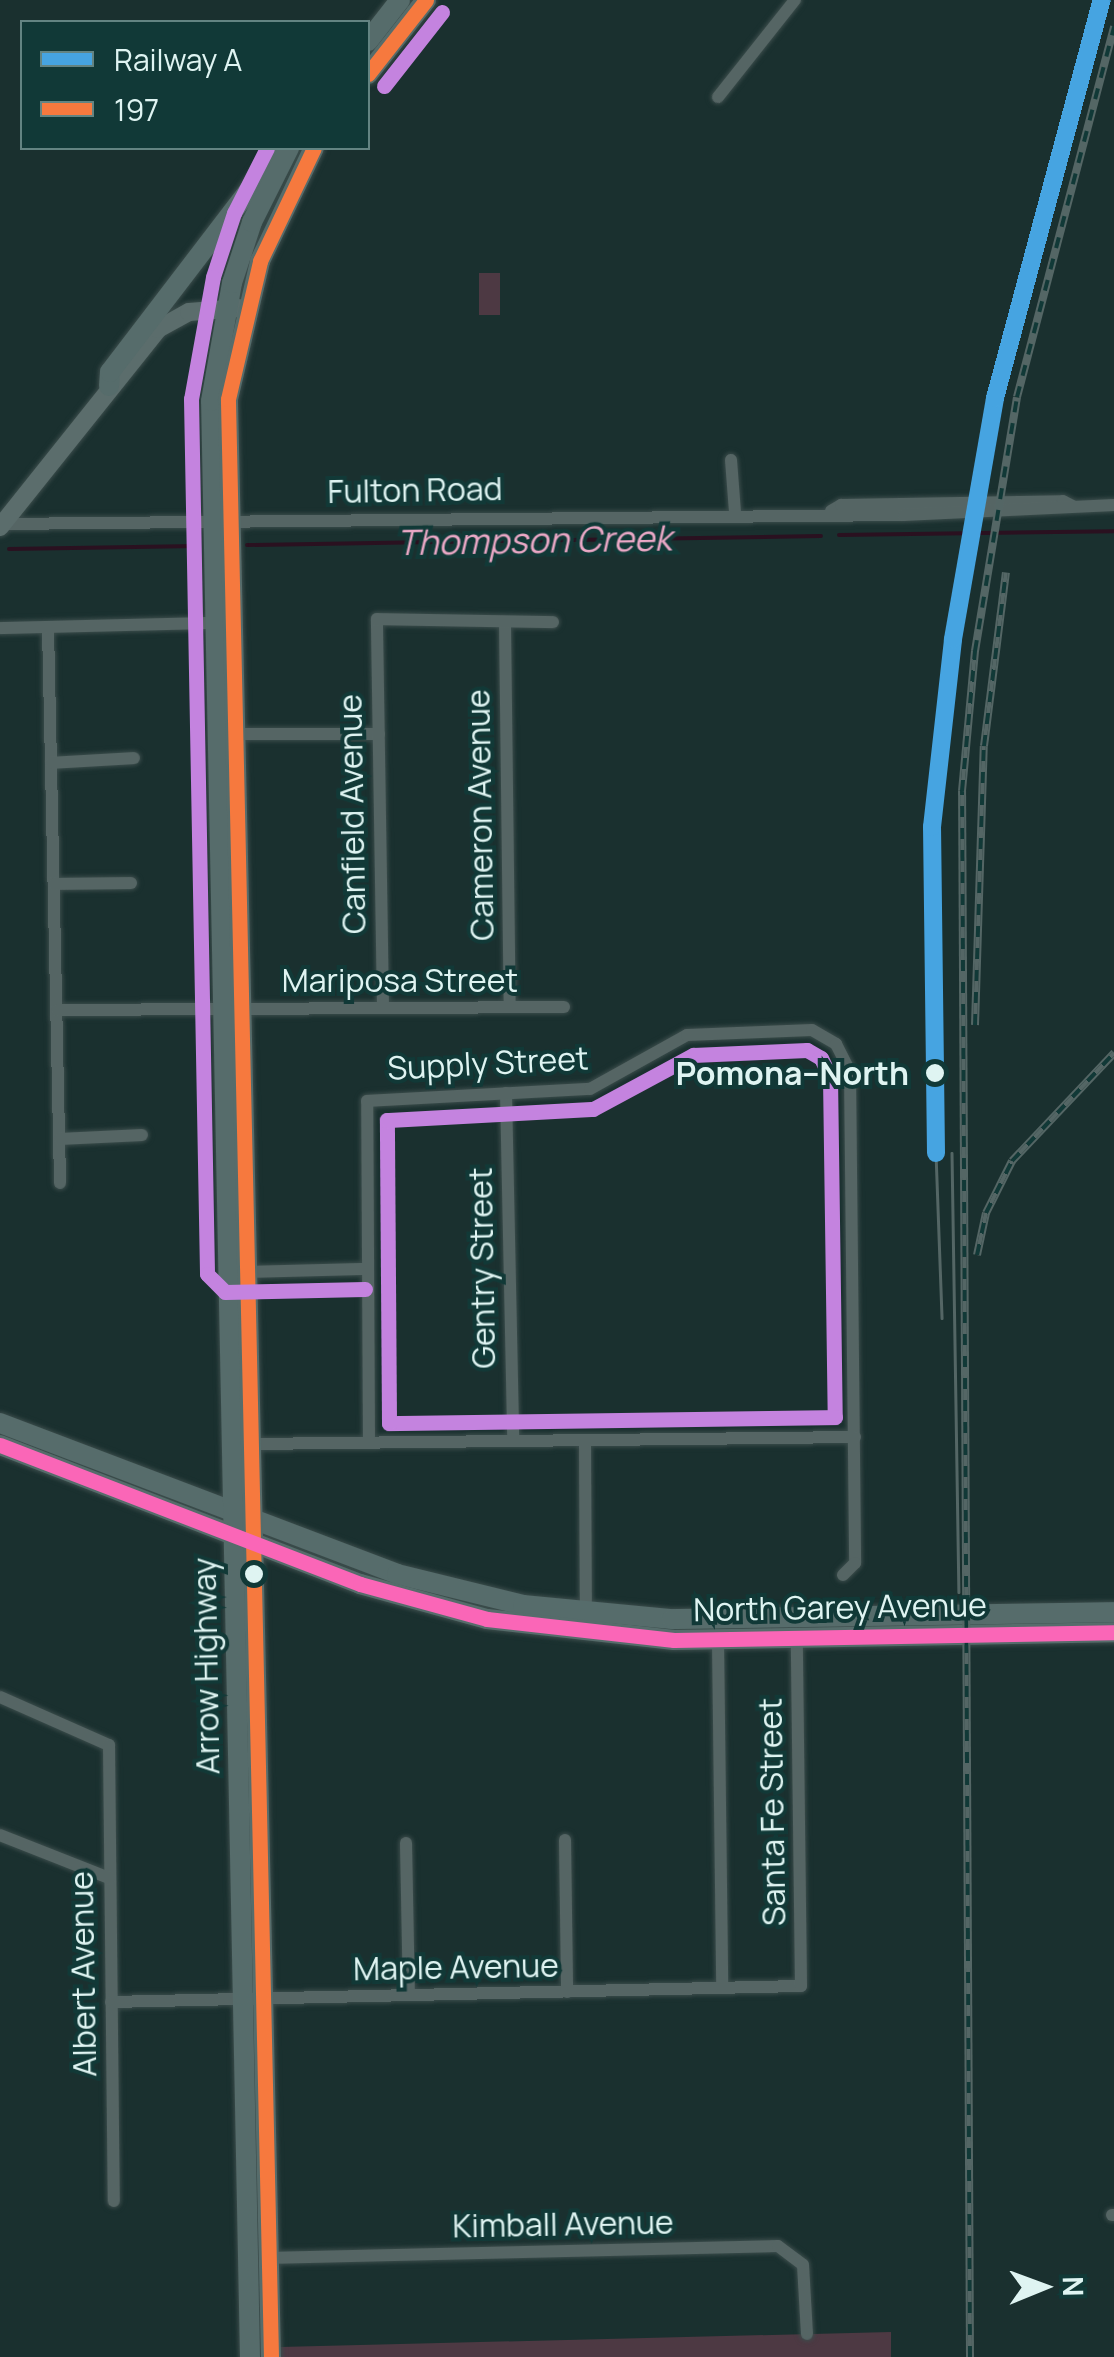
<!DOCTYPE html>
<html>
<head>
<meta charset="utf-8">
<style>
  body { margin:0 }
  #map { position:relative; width:1114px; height:2357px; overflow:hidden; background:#1a302f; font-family:Manrope,sans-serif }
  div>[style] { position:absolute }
  .green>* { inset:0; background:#4d3943; transform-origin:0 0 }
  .stream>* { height:4px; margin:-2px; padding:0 2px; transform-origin:2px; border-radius:2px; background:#2a1120 }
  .roads { filter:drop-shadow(0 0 2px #3b4c4b) drop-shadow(0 0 2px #3b4c4b) }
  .minor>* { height:12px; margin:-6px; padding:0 6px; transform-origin:6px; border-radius:6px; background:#556564 }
  .secondary>* { height:18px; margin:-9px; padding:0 9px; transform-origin:9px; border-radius:9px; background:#5b6d6c }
  .primary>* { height:20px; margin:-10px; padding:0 10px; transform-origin:10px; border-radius:10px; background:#566c6b }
  .tram>* { height:2.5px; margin:-1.25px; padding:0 1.25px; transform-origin:1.25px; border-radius:1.25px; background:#546665 }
  .rail>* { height:8px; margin-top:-4px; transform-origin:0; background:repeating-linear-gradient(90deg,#113937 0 11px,#546665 0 22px); box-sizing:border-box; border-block:2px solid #546665 }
  .bus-1>* { height:15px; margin:-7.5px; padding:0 7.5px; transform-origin:7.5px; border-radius:7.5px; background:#f6793e }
  .bus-2>* { height:15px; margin:-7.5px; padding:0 7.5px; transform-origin:7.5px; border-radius:7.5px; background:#c483df }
  .bus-3>* { height:15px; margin:-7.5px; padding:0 7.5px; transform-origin:7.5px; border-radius:7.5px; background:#fa66b7 }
  .rail-1>* { height:18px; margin:-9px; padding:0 9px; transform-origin:9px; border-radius:9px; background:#46a4e1 }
  .dots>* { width:28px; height:28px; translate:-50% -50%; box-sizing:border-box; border:5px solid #113937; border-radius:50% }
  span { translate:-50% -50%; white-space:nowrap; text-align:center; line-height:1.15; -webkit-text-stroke:8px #113937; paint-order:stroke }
  .street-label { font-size:32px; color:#dff4f2 }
  .stop-label { font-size:32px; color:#dff4f2; font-weight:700 }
  .right { translate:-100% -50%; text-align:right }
  .water-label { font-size:35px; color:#eaa8c6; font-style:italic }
  .legend { position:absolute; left:20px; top:20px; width:350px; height:130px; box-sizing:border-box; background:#113937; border:2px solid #638482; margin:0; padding:12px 18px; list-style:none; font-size:30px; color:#dff4f2 }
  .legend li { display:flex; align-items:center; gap:20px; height:50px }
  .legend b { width:50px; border:2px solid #638482 }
  .north { position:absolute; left:994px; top:2237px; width:100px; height:100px; -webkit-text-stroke:8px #113937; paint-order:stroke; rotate:89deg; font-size:28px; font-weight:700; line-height:40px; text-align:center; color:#dff4f2 }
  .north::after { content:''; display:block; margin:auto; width:35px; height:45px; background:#dff4f2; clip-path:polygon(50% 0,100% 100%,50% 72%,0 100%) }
</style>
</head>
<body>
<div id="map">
  <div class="green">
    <div style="left:479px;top:273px;width:21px;height:42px"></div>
    <div style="clip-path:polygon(891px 2332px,891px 2357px,281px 2357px,280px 2347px)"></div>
  </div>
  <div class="stream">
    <div style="left:839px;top:535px;width:275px;rotate:-0.8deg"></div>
    <div style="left:247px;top:545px;width:574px;rotate:-0.9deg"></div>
    <div style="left:9px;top:549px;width:188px;rotate:-0.9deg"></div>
  </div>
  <div class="roads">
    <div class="minor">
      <div style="left:718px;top:97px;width:124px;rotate:-51.6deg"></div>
      <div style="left:731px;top:460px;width:52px;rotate:85.6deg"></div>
      <div style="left:831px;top:511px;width:12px;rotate:-31deg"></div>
      <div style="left:841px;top:505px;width:222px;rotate:-1deg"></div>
      <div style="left:1063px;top:501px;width:11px;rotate:27deg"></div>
      <div style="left:0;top:524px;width:904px;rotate:-0.57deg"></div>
      <div style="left:904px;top:515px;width:210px;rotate:-2.7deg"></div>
      <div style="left:505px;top:623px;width:384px;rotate:89.3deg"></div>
      <div style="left:48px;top:627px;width:556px;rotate:88.76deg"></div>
      <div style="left:0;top:628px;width:212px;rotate:-1.4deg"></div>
      <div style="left:228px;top:734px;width:151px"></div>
      <div style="left:51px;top:763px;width:83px;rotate:-3.4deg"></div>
      <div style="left:54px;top:884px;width:77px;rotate:-0.7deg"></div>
      <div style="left:383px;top:1008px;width:389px;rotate:-90.9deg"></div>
      <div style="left:377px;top:619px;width:176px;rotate:1deg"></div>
      <div style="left:57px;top:1010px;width:507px;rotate:-0.34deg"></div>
      <div style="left:506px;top:1093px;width:348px;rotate:88.8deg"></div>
      <div style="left:60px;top:1139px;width:82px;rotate:-2.8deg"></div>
      <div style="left:242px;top:1272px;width:123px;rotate:-1.4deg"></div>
      <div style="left:585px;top:1442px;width:171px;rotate:89.7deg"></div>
      <div style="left:369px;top:1443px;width:342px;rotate:-90.3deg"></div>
      <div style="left:367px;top:1101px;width:223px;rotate:-3.1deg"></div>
      <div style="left:590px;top:1089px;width:111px;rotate:-29.1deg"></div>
      <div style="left:687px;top:1035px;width:125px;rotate:-2.3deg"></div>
      <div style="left:812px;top:1030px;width:28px;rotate:30deg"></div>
      <div style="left:836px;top:1044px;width:31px;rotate:63deg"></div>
      <div style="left:850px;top:1072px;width:491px;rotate:89.4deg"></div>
      <div style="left:855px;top:1563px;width:17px;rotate:135deg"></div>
      <div style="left:250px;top:1444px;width:605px;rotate:-0.66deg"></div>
      <div style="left:718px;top:1640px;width:348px;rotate:89.3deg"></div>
      <div style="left:0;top:1697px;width:119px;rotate:23.8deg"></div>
      <div style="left:109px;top:1745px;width:456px;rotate:89.4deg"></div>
      <div style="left:0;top:1835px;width:117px;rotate:21.5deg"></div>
      <div style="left:565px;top:1840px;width:152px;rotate:89.2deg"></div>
      <div style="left:406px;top:1843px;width:152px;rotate:88.9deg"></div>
      <div style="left:111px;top:2002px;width:690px;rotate:-1.33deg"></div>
      <div style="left:801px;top:1986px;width:349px;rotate:-90.7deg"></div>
      <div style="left:1112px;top:2215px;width:2px"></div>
      <div style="left:266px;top:2258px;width:512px;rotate:-1.34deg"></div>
      <div style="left:778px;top:2246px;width:31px;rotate:37deg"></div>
      <div style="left:803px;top:2265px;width:69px;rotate:86.7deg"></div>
    </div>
    <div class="secondary">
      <div style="left:0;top:527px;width:253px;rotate:-51.4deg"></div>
      <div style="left:158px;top:329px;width:35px;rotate:-29deg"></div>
      <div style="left:189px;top:312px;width:50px;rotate:-4.6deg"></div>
    </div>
    <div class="primary">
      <div style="left:368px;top:41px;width:52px;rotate:-52deg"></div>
      <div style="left:368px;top:74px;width:94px;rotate:-51.9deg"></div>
      <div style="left:109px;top:386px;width:14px;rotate:-86deg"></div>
      <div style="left:110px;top:372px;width:282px;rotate:-52.6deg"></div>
      <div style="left:0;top:1423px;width:425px;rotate:20.8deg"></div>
      <div style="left:397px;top:1574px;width:130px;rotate:13.8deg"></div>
      <div style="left:523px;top:1605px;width:150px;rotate:5.4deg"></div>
      <div style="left:672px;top:1619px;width:442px;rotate:-0.9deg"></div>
      <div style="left:0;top:1445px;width:386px;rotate:21.1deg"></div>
      <div style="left:360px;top:1584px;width:132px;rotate:15.4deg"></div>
      <div style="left:487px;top:1619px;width:188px;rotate:6.4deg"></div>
      <div style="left:674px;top:1640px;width:440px;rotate:-1deg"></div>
      <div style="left:250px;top:2357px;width:1956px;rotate:-91.14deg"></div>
      <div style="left:211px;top:401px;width:120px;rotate:-79.9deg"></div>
      <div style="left:232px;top:283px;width:64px;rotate:-71.8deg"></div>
      <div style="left:252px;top:222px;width:83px;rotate:-63.4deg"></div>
      <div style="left:271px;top:2357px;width:1958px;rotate:-91.26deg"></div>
      <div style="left:228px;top:399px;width:142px;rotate:-76.9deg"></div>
      <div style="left:260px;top:261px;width:125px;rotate:-64.5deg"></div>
    </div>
  </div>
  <div class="tram">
    <div style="left:936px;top:1153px;width:165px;rotate:87.9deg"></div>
    <div style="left:952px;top:1153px;width:439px;rotate:89.1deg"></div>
  </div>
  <div class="rail">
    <div style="left:975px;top:1025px;width:279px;rotate:-88.2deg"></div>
    <div style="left:984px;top:746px;width:175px;rotate:-82.8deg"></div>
    <div style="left:977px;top:1255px;width:43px;rotate:-77.9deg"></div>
    <div style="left:986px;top:1213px;width:58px;rotate:-63.4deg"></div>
    <div style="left:1012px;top:1161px;width:149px;rotate:-46.6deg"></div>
    <div style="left:970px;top:2357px;width:1566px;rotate:-90.29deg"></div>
    <div style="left:962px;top:791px;width:141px;rotate:-84.7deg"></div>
    <div style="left:975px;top:651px;width:257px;rotate:-80.6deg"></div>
    <div style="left:1017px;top:397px;width:383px;rotate:-75.3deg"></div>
  </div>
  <div class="bus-1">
    <div style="left:368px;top:74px;width:94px;rotate:-51.9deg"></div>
    <div style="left:271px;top:2357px;width:1958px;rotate:-91.26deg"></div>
    <div style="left:228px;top:399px;width:142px;rotate:-76.9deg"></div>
    <div style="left:260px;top:261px;width:125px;rotate:-64.5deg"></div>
  </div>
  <div class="bus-2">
    <div style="left:384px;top:86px;width:94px;rotate:-51.9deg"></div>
    <div style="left:267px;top:148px;width:73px;rotate:116.9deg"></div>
    <div style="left:234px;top:213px;width:67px;rotate:108.2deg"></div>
    <div style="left:213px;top:277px;width:124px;rotate:100.2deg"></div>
    <div style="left:191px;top:399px;width:875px;rotate:88.95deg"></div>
    <div style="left:207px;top:1274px;width:25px;rotate:45deg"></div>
    <div style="left:225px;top:1292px;width:140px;rotate:-1.2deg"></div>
    <div style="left:807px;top:1050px;width:16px;rotate:30deg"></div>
    <div style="left:821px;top:1058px;width:21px;rotate:65deg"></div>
    <div style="left:830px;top:1077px;width:340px;rotate:89.2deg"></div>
    <div style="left:835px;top:1417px;width:446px;rotate:179.2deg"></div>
    <div style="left:389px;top:1423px;width:303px;rotate:-90.4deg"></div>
    <div style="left:387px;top:1120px;width:206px;rotate:-3.1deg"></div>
    <div style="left:593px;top:1109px;width:114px;rotate:-28.4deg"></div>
    <div style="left:693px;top:1055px;width:114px;rotate:-2.5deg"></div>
  </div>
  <div class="bus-3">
    <div style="left:0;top:1445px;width:386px;rotate:21.1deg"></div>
    <div style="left:360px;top:1584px;width:132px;rotate:15.4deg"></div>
    <div style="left:487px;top:1619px;width:188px;rotate:6.4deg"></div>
    <div style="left:674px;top:1640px;width:440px;rotate:-1deg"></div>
  </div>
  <div class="rail-1">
    <div style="left:936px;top:1153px;width:326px;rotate:-90.7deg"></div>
    <div style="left:932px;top:827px;width:189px;rotate:-83.6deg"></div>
    <div style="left:953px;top:639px;width:245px;rotate:-80.1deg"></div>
    <div style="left:995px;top:398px;width:412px;rotate:-75deg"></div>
  </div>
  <div class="dots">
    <div style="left:935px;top:1073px;background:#dff4f2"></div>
    <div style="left:254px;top:1574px;background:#dff4f2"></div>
  </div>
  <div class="street-label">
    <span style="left:415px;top:490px;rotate:-1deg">Fulton Road</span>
    <span style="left:352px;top:814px;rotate:-91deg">Canfield Avenue</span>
    <span style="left:480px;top:815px;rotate:-91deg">Cameron Avenue</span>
    <span style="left:400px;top:980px">Mariposa Street</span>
    <span style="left:488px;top:1063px;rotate:-3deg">Supply Street</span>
    <span style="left:482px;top:1268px;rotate:-91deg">Gentry Street</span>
    <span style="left:840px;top:1607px;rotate:-1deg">North Garey Avenue</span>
    <span style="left:206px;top:1666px;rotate:-91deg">Arrow Highway</span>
    <span style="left:772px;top:1812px;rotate:-91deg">Santa Fe Street</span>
    <span style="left:456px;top:1967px;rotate:-1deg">Maple Avenue</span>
    <span style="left:83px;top:1974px;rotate:-91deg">Albert Avenue</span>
    <span style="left:563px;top:2224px;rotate:-1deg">Kimball Avenue</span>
  </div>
  <div class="stop-label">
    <span class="right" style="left:909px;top:1073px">Pomona–North</span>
  </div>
  <div class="water-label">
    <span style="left:534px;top:540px;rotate:-1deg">Thompson Creek</span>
  </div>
  <ul class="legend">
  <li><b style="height:12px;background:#46a4e1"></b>Railway A</li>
  <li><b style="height:12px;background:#f6793e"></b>197</li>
  </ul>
  <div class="north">N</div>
</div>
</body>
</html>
